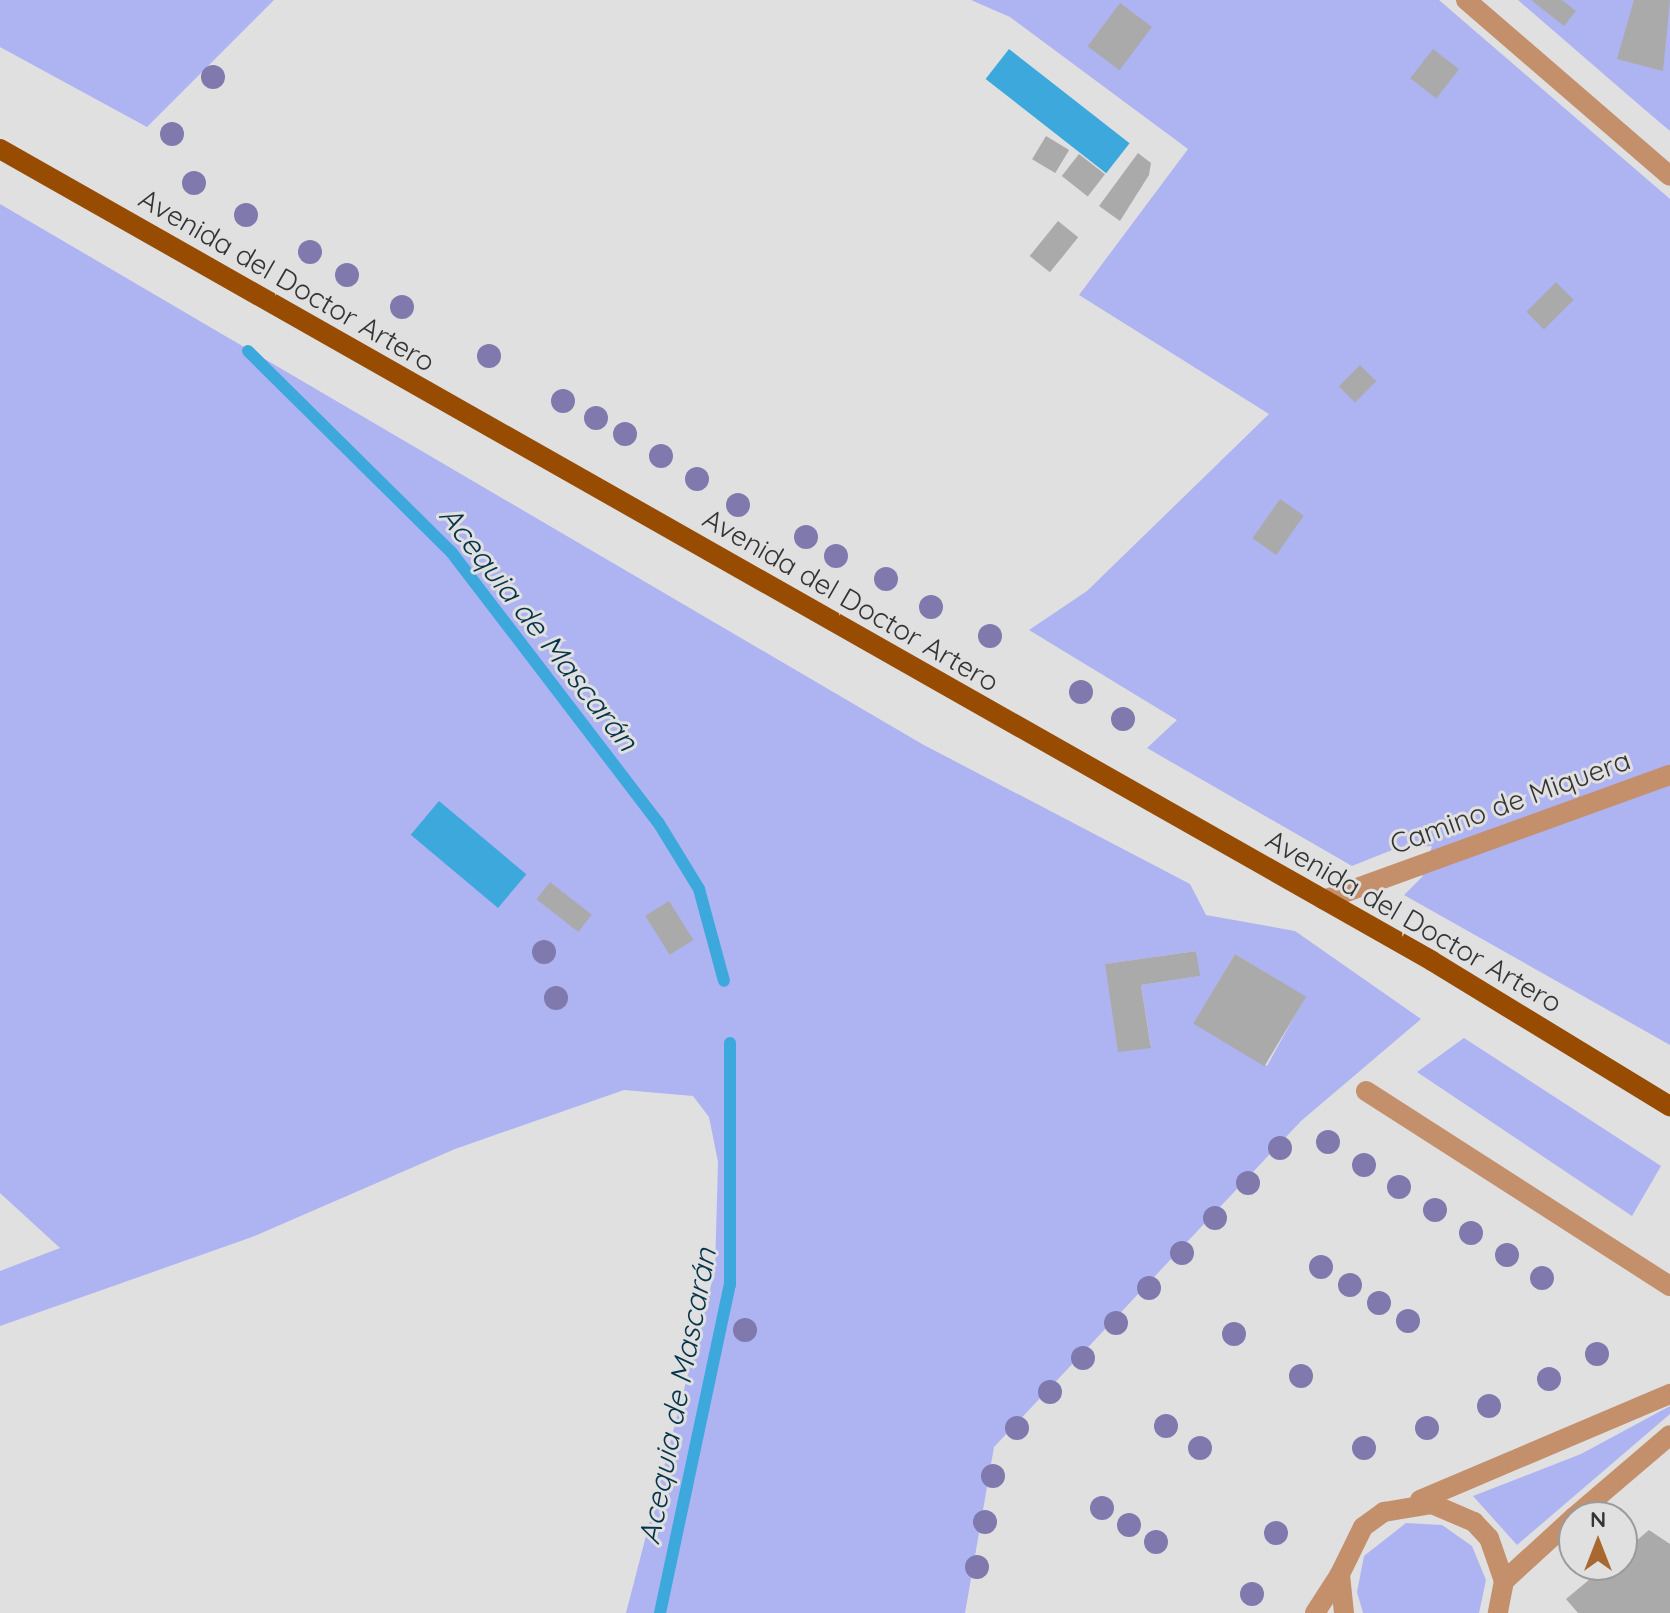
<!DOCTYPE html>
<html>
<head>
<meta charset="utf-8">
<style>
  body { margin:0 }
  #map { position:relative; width:1670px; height:1613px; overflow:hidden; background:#e0e0e1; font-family:Quicksand,sans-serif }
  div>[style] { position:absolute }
  .green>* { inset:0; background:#aeb3f2 }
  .water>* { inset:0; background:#3ca8dc; transform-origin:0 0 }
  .stream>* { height:12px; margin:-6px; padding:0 6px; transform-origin:6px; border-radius:6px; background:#3ca8dc }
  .building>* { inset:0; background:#aaaaab; transform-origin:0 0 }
  .lane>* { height:20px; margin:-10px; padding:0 10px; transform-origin:10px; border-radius:10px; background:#c48f6b }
  .street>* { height:20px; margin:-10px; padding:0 10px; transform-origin:10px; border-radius:10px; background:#c48f6b }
  .primary>* { height:20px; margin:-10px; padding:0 10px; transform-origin:10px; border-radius:10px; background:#974c01 }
  .trees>* { width:24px; height:24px; margin:-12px; border-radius:50%; background:#8079ae }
  span { translate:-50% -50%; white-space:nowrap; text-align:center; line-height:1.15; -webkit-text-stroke:6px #e0e0e1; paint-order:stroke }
  .street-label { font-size:28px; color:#343434 }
  .water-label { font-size:30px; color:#033349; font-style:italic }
  .north { position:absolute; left:1558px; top:1501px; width:80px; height:80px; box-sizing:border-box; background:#e0e0e1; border:2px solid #9b9b9c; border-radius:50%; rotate:0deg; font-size:22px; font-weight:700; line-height:32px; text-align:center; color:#343434 }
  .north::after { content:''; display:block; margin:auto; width:28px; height:36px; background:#a7692f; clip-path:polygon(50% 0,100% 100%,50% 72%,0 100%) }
</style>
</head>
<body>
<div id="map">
  <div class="green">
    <div style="clip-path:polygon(0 0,274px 0,147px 127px,0 47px)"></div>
    <div style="clip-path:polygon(971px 0,1439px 0,1670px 199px,1670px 1045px,1404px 895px,1422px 877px,1432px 846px,1397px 848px,1352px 866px,1147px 748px,1177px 720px,1029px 630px,1087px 591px,1269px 414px,1079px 295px,1188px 149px,1010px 17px)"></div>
    <div style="clip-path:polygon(1518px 0,1670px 0,1670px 131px,1644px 109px)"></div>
    <div style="clip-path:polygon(evenodd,0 204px,922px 744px,1190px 884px,1206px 915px,1295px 931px,1421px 1019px,1301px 1121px,994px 1447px,965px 1613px,626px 1613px,715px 1270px,718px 1162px,709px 1117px,693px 1096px,624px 1090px,455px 1149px,252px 1237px,0 1326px,0 1271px,60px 1248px,0 1193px,0 204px,1196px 951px,1199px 976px,1141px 985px,1151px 1047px,1106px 964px,1196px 951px,0 204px,1235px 954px,1305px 997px,1267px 1066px,1194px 1023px,1235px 954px)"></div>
    <div style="clip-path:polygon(1464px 1038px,1661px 1166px,1632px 1216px,1417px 1072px)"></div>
    <div style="clip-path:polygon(1670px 1406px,1670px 1414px,1517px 1545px,1473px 1496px,1581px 1454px)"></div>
    <div style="clip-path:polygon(1406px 1523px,1442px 1525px,1472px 1546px,1486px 1580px,1479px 1613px,1363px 1613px,1357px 1592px,1364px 1556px)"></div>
  </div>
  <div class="water">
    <div style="left:1009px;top:49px;width:153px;height:38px;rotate:38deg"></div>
    <div style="left:439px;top:801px;width:114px;height:44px;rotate:40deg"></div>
  </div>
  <div class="stream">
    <div style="left:248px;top:351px;width:287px;rotate:44.7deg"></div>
    <div style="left:452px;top:553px;width:339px;rotate:52.6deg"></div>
    <div style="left:658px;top:822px;width:79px;rotate:58.5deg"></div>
    <div style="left:699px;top:889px;width:95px;rotate:74.8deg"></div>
    <div style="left:660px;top:1613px;width:335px;rotate:-78deg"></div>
    <div style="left:730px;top:1285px;width:242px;rotate:-90deg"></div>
  </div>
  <div class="building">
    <div style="clip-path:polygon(1531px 0,1562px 0,1576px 11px,1564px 26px)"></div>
    <div style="clip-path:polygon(1634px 0,1670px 0,1663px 71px,1617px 59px)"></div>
    <div style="left:1120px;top:3px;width:40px;height:54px;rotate:37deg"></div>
    <div style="left:1433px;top:49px;width:33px;height:37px;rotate:38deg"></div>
    <div style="left:1046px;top:136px;width:27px;height:27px;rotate:31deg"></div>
    <div style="clip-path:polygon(1138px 153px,1151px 163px,1149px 175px,1120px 221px,1099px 206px)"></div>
    <div style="left:1079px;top:154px;width:33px;height:28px;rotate:38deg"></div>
    <div style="left:1058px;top:221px;width:26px;height:45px;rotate:39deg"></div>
    <div style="left:1556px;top:282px;width:25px;height:42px;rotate:45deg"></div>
    <div style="left:1360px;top:365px;width:23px;height:30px;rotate:45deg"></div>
    <div style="left:1280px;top:499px;width:29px;height:48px;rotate:35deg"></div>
    <div style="left:550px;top:882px;width:53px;height:22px;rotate:38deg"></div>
    <div style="left:669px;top:901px;width:46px;height:28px;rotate:58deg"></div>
    <div style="clip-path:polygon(1196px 951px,1200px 976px,1141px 985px,1151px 1048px,1118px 1052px,1105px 964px)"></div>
    <div style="left:1235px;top:954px;width:83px;height:81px;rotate:31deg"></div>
    <div style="clip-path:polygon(1649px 1530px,1670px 1544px,1670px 1613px,1578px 1613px,1566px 1599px,1607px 1565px,1622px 1565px,1622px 1553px)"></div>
  </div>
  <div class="lane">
    <div style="left:1324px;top:900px;width:368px;rotate:-19.9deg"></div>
  </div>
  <div class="street">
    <div style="left:1466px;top:0;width:269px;rotate:40.8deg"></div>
    <div style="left:1366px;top:1091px;width:361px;rotate:32.7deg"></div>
    <div style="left:1420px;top:1500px;width:272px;rotate:-23deg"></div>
    <div style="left:1574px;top:1517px;width:126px;rotate:-40.5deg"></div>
    <div style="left:1504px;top:1581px;width:95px;rotate:-42.4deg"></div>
    <div style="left:1315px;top:1613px;width:46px;rotate:-57.3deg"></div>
    <div style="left:1344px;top:1613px;width:39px;rotate:-96deg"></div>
    <div style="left:1340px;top:1574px;width:52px;rotate:-63.9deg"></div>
    <div style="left:1363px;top:1527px;width:26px;rotate:-36deg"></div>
    <div style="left:1384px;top:1512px;width:49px;rotate:-9.5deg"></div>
    <div style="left:1432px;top:1504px;width:46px;rotate:23.2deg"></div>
    <div style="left:1474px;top:1522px;width:22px;rotate:47deg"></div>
    <div style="left:1489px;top:1538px;width:46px;rotate:70.8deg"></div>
    <div style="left:1504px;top:1581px;width:33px;rotate:101deg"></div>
  </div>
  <div class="primary">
    <div style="left:0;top:149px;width:1646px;rotate:29.55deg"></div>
    <div style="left:1432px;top:961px;width:279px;rotate:31.4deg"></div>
  </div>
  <div class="trees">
    <div style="left:213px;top:77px"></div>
    <div style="left:172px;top:134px"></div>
    <div style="left:194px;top:183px"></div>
    <div style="left:246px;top:215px"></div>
    <div style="left:310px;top:252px"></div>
    <div style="left:347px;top:275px"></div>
    <div style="left:402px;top:307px"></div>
    <div style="left:489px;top:356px"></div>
    <div style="left:563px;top:401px"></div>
    <div style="left:596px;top:418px"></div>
    <div style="left:625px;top:434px"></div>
    <div style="left:661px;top:456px"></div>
    <div style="left:697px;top:479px"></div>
    <div style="left:738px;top:505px"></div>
    <div style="left:806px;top:537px"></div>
    <div style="left:836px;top:556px"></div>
    <div style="left:886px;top:579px"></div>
    <div style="left:931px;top:607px"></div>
    <div style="left:990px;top:636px"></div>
    <div style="left:1081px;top:692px"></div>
    <div style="left:1123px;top:719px"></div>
    <div style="left:544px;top:952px"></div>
    <div style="left:556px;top:998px"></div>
    <div style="left:1328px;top:1142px"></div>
    <div style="left:1280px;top:1148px"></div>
    <div style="left:1364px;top:1165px"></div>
    <div style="left:1248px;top:1183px"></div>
    <div style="left:1399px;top:1187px"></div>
    <div style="left:1435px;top:1210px"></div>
    <div style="left:1215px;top:1218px"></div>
    <div style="left:1471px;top:1233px"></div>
    <div style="left:1182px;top:1253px"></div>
    <div style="left:1507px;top:1255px"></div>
    <div style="left:1321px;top:1267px"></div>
    <div style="left:1542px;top:1278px"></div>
    <div style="left:1350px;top:1285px"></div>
    <div style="left:1149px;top:1288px"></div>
    <div style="left:1379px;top:1303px"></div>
    <div style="left:1408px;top:1321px"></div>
    <div style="left:1116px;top:1323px"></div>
    <div style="left:745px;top:1330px"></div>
    <div style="left:1234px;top:1334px"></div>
    <div style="left:1597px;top:1354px"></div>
    <div style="left:1083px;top:1358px"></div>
    <div style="left:1301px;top:1376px"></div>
    <div style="left:1549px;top:1379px"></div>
    <div style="left:1050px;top:1392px"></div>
    <div style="left:1489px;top:1406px"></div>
    <div style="left:1166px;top:1426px"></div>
    <div style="left:1017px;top:1428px"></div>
    <div style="left:1427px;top:1428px"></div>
    <div style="left:1200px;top:1448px"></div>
    <div style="left:1364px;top:1448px"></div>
    <div style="left:993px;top:1476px"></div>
    <div style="left:1102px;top:1508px"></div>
    <div style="left:985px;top:1522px"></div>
    <div style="left:1129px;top:1525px"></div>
    <div style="left:1276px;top:1533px"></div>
    <div style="left:1156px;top:1542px"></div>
    <div style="left:977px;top:1567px"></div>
    <div style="left:1252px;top:1594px"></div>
  </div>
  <div class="street-label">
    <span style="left:287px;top:280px;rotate:30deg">Avenida del Doctor Artero</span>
    <span style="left:851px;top:600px;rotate:30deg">Avenida del Doctor Artero</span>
    <span style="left:1510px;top:802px;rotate:-20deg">Camino de Miquera</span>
    <span style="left:1414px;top:921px;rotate:30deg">Avenida del Doctor Artero</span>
  </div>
  <div class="water-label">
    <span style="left:539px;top:628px;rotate:52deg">Acequia de Mascarán</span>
    <span style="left:677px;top:1396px;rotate:-79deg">Acequia de Mascarán</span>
  </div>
  <div class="north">N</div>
</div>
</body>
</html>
